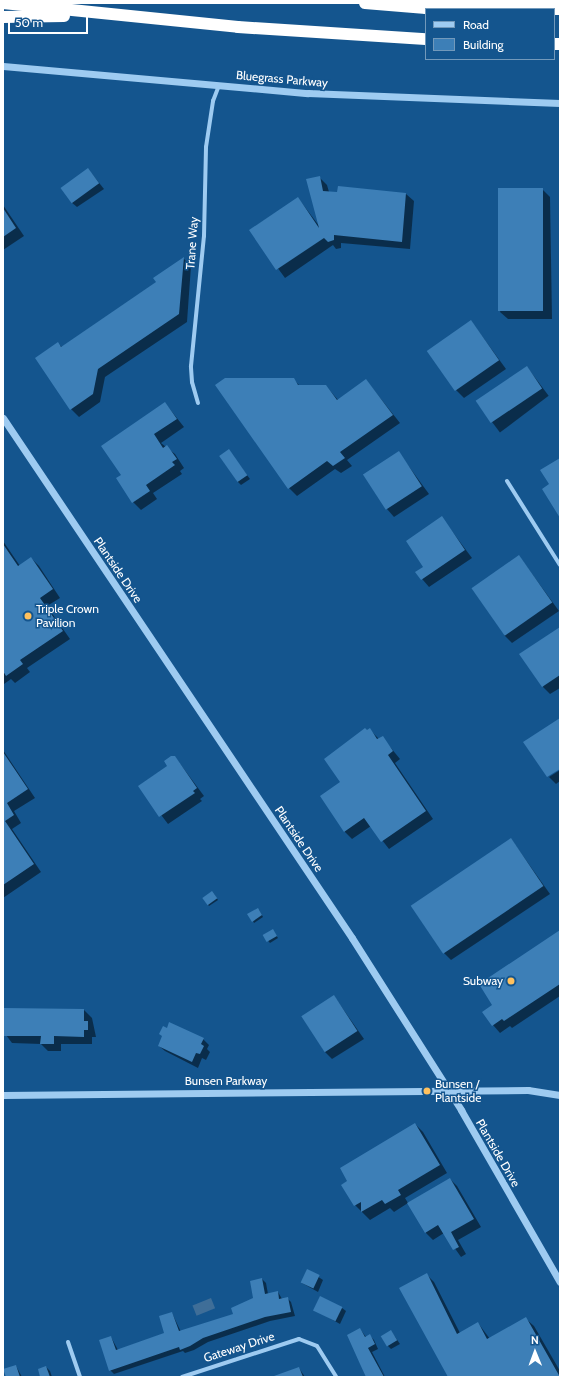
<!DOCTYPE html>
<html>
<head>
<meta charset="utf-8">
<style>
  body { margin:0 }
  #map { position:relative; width:563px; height:1380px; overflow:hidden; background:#14558e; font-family:Cabin,sans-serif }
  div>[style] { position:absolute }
  .water>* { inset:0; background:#3f6e98; transform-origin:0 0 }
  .shadow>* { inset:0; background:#0007; transform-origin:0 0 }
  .building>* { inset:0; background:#3d7fb7; transform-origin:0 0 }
  .minor>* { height:4px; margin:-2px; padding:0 2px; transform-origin:2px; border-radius:2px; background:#9ecbf1 }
  .tertiary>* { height:7px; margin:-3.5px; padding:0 3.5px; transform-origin:3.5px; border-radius:3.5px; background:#9ecbf1 }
  .motorway>* { height:12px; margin:-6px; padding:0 6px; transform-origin:6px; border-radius:6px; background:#fff }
  .dots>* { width:11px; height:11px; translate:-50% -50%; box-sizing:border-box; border:2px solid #14558e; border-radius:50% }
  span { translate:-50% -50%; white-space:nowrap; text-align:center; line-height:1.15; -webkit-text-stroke:3px #14558e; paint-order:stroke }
  .street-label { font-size:12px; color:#fff }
  .poi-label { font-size:12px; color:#fff }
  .left { translate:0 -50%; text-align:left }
  .right { translate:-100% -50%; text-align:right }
  .frame { position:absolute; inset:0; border:4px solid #fff; pointer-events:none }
  .legend { position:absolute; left:425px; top:8px; width:130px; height:52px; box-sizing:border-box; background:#14558e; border:1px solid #7299bb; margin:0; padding:5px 7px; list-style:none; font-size:12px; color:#fff }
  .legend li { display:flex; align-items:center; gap:8px; height:20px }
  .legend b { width:20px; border:1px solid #7299bb }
  .north { position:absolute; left:515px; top:1332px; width:40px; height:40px; -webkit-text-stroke:3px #14558e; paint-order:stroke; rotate:359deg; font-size:11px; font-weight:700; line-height:16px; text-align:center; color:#fff }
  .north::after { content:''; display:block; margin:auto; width:14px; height:18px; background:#fff; clip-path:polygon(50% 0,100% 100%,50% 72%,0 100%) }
  .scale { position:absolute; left:8px; top:16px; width:80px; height:18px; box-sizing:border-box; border:2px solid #fff; border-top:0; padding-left:5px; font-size:12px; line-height:14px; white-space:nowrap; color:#fff; -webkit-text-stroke:3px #14558e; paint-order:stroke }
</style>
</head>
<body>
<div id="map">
  <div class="water">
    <div style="left:211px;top:1298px;width:11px;height:20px;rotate:68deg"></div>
  </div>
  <div class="shadow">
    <div style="clip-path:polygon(88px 169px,104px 189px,77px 207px,71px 202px)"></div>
    <div style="clip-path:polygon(319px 177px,327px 185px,329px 192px,338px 193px,339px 188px,406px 194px,414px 201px,410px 249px,341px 243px,341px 248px,336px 249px,333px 245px,285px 278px,250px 230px,298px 198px,320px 227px)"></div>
    <div style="clip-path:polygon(542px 189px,550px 197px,552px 319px,508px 319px,500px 312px)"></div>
    <div style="clip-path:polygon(3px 205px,24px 236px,3px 250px)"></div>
    <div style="clip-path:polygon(184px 259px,191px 266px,187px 322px,105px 377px,100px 402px,79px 417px,71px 409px,58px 344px,62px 347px,157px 282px,155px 278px)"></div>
    <div style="clip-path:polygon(471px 321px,506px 369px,464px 398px,456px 390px)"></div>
    <div style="left:527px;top:367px;width:36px;height:61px;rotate:53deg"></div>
    <div style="clip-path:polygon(293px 379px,300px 386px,326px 386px,338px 400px,366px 380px,400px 423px,347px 460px,352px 466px,341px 473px,335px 469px,297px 496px,289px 488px)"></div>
    <div style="clip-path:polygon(165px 403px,184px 427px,161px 443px,175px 454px,184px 468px,180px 471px,182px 474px,153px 493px,157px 499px,141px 510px,133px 502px,122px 475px)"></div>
    <div style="clip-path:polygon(229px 451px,250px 479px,241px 485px,237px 481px)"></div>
    <div style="clip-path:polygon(399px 453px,429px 494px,394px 517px,387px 509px)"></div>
    <div style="clip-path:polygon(442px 518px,472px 558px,429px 587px,417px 573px,425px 567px)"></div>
    <div style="clip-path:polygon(3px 541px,20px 566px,31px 558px,39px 566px,60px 598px,47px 606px,70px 639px,27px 668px,30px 672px,15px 683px,11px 679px,4px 684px)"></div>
    <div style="clip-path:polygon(519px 556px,559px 611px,512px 643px,504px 635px)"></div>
    <div style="clip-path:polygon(560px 628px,560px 688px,550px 694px,543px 687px)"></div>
    <div style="clip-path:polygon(370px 730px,379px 739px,382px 737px,400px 759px,395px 763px,433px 819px,389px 849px,371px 826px,352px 839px,344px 831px,341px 783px)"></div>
    <div style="clip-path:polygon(3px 750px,35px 798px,14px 811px,21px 823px,12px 829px,41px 872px,3px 898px)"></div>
    <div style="clip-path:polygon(175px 757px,204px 796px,200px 799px,202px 801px,168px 824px,139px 786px,168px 766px)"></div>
    <div style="clip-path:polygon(560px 770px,560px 781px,556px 784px,549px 777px)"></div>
    <div style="clip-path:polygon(511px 839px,550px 894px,451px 960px,443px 952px)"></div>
    <div style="clip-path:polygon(214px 894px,218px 900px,209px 906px,203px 898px)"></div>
    <div style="clip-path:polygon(259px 910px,263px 917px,254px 923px,253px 921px)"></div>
    <div style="clip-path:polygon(560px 931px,560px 996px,512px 1028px,510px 1026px,500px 1033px,493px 1025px,494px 1005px)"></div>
    <div style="clip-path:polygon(274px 932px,278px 938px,270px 943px,264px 936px)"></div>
    <div style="clip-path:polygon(334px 996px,364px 1039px,332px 1059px,325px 1052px,303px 1016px)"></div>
    <div style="clip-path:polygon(3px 1009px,84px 1010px,92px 1018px,96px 1037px,92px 1037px,92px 1044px,61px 1044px,61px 1051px,48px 1051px,41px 1044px,12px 1043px,3px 1031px)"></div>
    <div style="clip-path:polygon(203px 1039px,209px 1045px,207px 1049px,210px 1052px,206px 1060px,202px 1058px,198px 1068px,165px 1051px,159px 1046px)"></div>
    <div style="clip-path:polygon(415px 1124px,423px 1132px,447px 1173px,405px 1198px,408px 1203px,394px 1212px,390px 1208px,370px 1220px,355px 1205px)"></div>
    <div style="clip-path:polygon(450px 1179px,457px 1186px,481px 1227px,458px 1240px,466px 1254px,461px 1257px,444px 1233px,433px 1240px,426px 1233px,408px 1203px)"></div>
    <div style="clip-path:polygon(308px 1270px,323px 1280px,318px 1292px,302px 1283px)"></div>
    <div style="clip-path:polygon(426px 1274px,434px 1282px,460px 1333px,478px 1323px,490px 1339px,526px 1319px,534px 1326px,560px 1371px,560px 1377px,450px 1377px)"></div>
    <div style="clip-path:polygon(262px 1279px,266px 1283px,268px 1294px,278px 1292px,282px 1299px,287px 1298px,291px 1302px,295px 1316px,270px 1321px,208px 1342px,194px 1350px,185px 1353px,183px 1351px,114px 1374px,110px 1370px,111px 1337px,118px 1350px,166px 1333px,172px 1313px,181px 1332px,235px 1314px,255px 1299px)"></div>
    <div style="clip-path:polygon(342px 1308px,346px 1311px,340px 1324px,315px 1310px)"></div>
    <div style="clip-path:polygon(360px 1329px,366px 1337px,370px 1336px,374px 1340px,378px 1349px,372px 1352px,385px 1377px,370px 1377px)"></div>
    <div style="clip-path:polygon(391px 1331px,400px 1344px,391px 1349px,387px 1345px)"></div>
    <div style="clip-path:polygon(16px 1366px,22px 1377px,6px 1377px)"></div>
    <div style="clip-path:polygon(46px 1367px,50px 1371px,52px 1377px,41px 1377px)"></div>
    <div style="clip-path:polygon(299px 1368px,305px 1377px,275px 1377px)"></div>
  </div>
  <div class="building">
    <div style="left:88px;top:168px;width:19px;height:34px;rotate:54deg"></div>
    <div style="clip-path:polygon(320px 176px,323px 191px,337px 192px,338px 186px,406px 193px,402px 242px,334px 235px,334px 240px,328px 242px,324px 238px,276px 270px,249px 230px,298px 197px,319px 228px,306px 179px)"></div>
    <div style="left:543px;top:188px;width:123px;height:45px;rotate:90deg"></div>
    <div style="clip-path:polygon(3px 208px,16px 228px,3px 237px)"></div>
    <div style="clip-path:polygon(184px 257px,179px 314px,98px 369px,93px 394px,70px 410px,35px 358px,58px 342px,61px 347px,156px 282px,153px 278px)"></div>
    <div style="left:471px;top:320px;width:49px;height:54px;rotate:55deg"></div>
    <div style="left:527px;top:366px;width:27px;height:62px;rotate:56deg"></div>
    <div style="clip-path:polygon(225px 378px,294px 378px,298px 385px,326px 385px,337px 400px,366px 379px,393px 415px,340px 452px,345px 458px,333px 466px,327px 461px,288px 489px,215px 385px)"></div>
    <div style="clip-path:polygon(165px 402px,177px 419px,154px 434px,163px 448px,167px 445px,177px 459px,172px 462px,175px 465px,146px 485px,150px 491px,132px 503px,116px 478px,121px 475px,101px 446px)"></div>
    <div style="left:229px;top:449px;width:32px;height:12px;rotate:55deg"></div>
    <div style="left:399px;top:451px;width:42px;height:43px;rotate:57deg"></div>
    <div style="clip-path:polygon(560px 458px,560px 518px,542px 489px,549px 484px,540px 470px)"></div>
    <div style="clip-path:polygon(442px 516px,465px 550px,421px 580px,415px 572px,423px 567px,406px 541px)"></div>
    <div style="clip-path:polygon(3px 544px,18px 566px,31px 557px,53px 589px,40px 598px,63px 631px,20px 660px,23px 664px,6px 676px,3px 671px)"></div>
    <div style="left:519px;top:555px;width:58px;height:58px;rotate:55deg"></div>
    <div style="clip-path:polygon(560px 627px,560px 675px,542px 687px,519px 654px)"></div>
    <div style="clip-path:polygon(560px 718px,560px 769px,547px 777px,523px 742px)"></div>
    <div style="clip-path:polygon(365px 728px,367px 730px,370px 728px,377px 739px,383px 736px,393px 751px,388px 755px,426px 811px,381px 842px,364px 818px,344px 832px,320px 796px,340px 782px,324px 759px)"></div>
    <div style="clip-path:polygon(3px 752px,28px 789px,7px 803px,14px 815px,5px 821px,34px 864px,3px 885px)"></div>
    <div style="clip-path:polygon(171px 756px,175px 756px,197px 788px,193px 791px,195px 793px,159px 817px,138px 786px,167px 766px,164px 761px)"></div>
    <div style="left:511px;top:838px;width:58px;height:121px;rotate:56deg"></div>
    <div style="left:212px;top:891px;width:9px;height:12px;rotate:54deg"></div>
    <div style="clip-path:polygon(258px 908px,262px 915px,252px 922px,247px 914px)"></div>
    <div style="left:273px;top:929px;width:8px;height:12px;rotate:60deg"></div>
    <div style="clip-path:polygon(560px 930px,560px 984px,504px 1021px,502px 1019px,492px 1026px,482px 1012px,492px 1005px,479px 984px)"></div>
    <div style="left:334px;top:995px;width:43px;height:39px;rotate:57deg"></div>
    <div style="clip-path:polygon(3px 1008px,84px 1009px,84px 1021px,88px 1021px,88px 1030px,84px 1030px,84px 1037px,54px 1036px,54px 1044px,40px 1044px,41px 1036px,3px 1036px)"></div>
    <div style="clip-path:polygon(169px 1022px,204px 1038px,201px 1044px,204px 1046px,200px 1054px,196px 1053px,192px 1062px,158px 1046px,162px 1036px,159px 1034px,163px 1026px,167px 1028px)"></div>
    <div style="clip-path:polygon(415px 1123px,440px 1165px,398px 1190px,401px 1195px,385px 1204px,382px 1200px,361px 1212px,361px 1202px,354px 1206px,341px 1185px,347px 1181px,340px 1168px)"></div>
    <div style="clip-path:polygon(450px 1178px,474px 1219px,451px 1232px,459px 1247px,453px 1250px,438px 1225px,425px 1233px,407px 1203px)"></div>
    <div style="left:307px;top:1269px;width:14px;height:15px;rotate:25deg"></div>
    <div style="clip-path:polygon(427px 1273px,457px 1334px,478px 1322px,487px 1339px,526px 1317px,560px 1377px,448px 1377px,399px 1288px)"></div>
    <div style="clip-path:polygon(262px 1278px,265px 1294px,278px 1291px,279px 1299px,288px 1297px,291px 1312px,265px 1317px,203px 1338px,190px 1346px,180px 1350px,179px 1347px,109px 1371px,99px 1340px,111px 1336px,116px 1350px,164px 1333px,159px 1316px,172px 1312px,179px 1331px,233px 1314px,231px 1308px,253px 1298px,250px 1281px)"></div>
    <div style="left:320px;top:1296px;width:25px;height:16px;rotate:26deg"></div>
    <div style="clip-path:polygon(360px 1328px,365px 1337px,370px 1334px,375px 1344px,368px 1348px,384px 1377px,366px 1377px,360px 1364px,347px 1335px)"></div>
    <div style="left:391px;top:1330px;width:12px;height:12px;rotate:59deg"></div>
    <div style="clip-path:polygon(16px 1365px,20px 1377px,6px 1377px,3px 1369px)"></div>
    <div style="clip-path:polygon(46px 1366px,50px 1377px,40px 1377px,38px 1369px)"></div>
    <div style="clip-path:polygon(299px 1367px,303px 1377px,274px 1377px,274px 1376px)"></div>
  </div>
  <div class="minor">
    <div style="left:198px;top:403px;width:22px;rotate:-106deg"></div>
    <div style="left:192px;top:382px;width:16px;rotate:-94deg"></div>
    <div style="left:191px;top:366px;width:131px;rotate:-84.3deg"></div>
    <div style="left:204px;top:236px;width:89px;rotate:-88.7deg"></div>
    <div style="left:206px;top:147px;width:47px;rotate:-81.3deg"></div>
    <div style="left:213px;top:101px;width:17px;rotate:-69deg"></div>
    <div style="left:507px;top:481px;width:99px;rotate:57.8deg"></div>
    <div style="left:68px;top:1342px;width:37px;rotate:71deg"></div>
    <div style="left:182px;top:1377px;width:123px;rotate:-18deg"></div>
    <div style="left:299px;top:1339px;width:19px;rotate:21deg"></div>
    <div style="left:317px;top:1346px;width:36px;rotate:58deg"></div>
  </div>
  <div class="tertiary">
    <div style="left:3px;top:66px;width:306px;rotate:5.1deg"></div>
    <div style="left:308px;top:93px;width:252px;rotate:2.3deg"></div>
    <div style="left:3px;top:418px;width:626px;rotate:56.13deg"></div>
    <div style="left:352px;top:938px;width:204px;rotate:57.6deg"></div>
    <div style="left:461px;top:1110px;width:198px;rotate:60.1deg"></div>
    <div style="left:3px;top:1095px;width:525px;rotate:-0.55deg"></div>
    <div style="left:528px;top:1090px;width:32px;rotate:9deg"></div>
  </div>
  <div class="motorway">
    <div style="left:3px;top:3px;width:236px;rotate:5.8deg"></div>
    <div style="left:238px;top:27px;width:188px;rotate:3.7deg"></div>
    <div style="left:365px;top:3px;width:61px;rotate:4.7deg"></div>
    <div style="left:426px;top:8px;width:134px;rotate:0.4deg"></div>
    <div style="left:3px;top:17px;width:61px;rotate:-0.9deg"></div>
    <div style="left:554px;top:44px;width:6px"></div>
  </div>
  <div class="dots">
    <div style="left:28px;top:616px;background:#ffc15e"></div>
    <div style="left:511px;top:981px;background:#ffc15e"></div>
    <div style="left:427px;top:1091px;background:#ffc15e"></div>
  </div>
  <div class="street-label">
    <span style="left:282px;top:79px;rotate:5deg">Bluegrass Parkway</span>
    <span style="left:192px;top:243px;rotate:-86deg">Trane Way</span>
    <span style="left:118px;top:570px;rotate:56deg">Plantside Drive</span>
    <span style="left:299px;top:839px;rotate:56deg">Plantside Drive</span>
    <span style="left:226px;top:1081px">Bunsen Parkway</span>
    <span style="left:498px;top:1153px;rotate:60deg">Plantside Drive</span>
    <span style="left:239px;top:1347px;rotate:-18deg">Gateway Drive</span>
  </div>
  <div class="poi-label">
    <span class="left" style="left:36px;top:616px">Triple Crown<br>Pavilion</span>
    <span class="right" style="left:503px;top:981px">Subway</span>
    <span class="left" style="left:435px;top:1091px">Bunsen /<br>Plantside</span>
  </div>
  <div class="frame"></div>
  <ul class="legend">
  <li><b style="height:5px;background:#9ecbf1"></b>Road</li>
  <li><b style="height:11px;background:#3d7fb7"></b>Building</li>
  </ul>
  <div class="north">N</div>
  <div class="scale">50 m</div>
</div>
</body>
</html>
